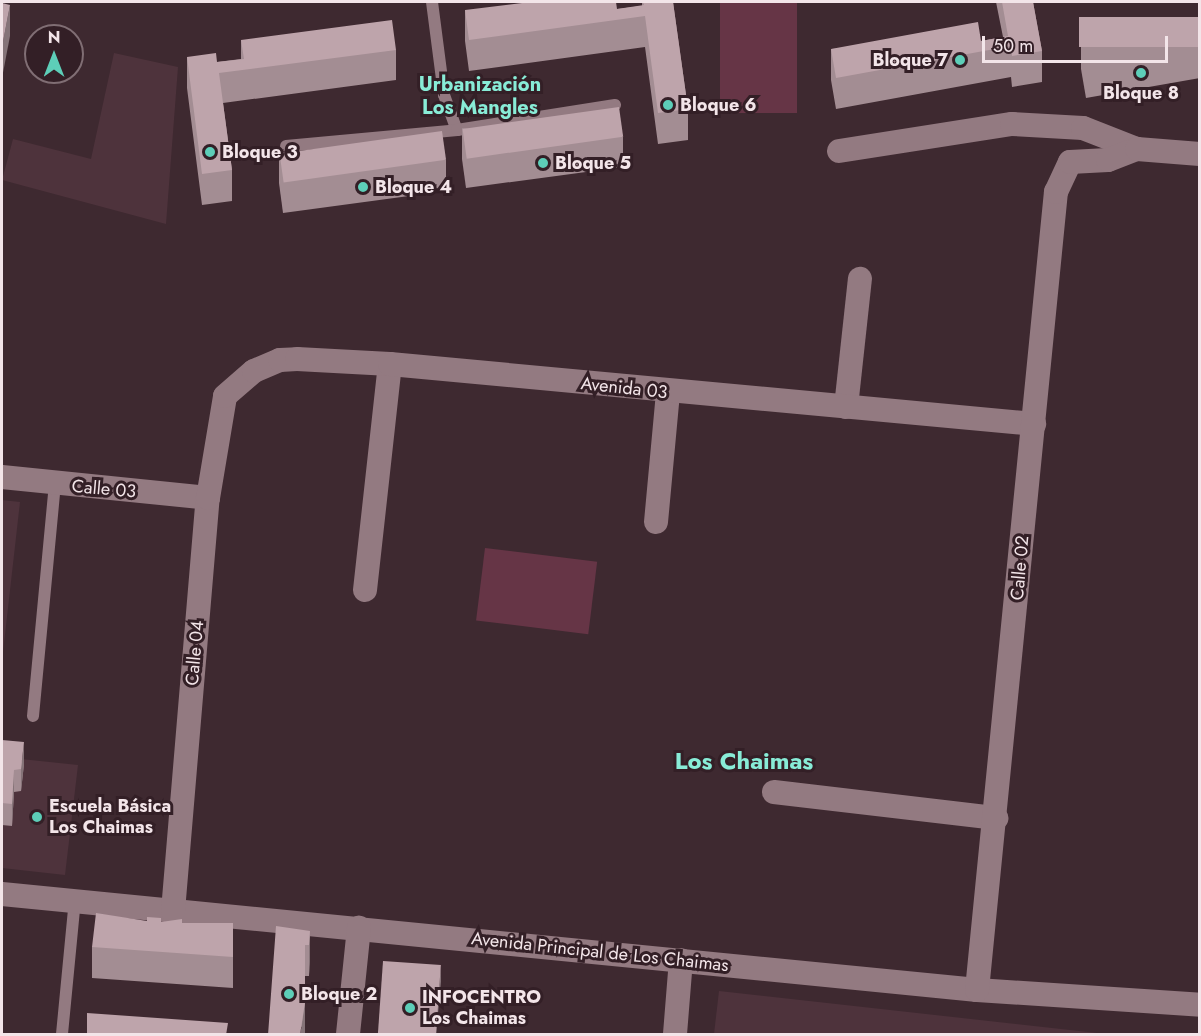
<!DOCTYPE html>
<html>
<head>
<meta charset="utf-8">
<style>
  body { margin:0 }
  #map { position:relative; width:1201px; height:1036px; overflow:hidden; background:#3e2930; font-family:Jost,sans-serif }
  div>[style] { position:absolute }
  .built>* { inset:0; background:#4e333c }
  .green>* { inset:0; background:#663546; transform-origin:0 0 }
  .service>* { height:12px; margin:-6px; padding:0 6px; transform-origin:6px; border-radius:6px; background:#937a81 }
  .minor>* { height:24px; margin:-12px; padding:0 12px; transform-origin:12px; border-radius:12px; background:#937a81 }
  .wall>* { inset:0; background:#a38d93 }
  .shaded-wall>* { inset:0; background:#857378 }
  .building>* { inset:0; background:#bea4ab; transform-origin:0 0 }
  .dots>* { width:16px; height:16px; translate:-50% -50%; box-sizing:border-box; border:3px solid #331f26; border-radius:50% }
  span { translate:-50% -50%; white-space:nowrap; text-align:center; line-height:1.15; -webkit-text-stroke:6px #331f26; paint-order:stroke }
  .poi-label { font-size:18px; color:#f3e5e9; font-weight:700 }
  .right { translate:-100% -50%; text-align:right }
  .left { translate:0 -50%; text-align:left }
  .street-label { font-size:18px; color:#f3e5e9 }
  .neighbourhood-label { font-size:20px; color:#88ecd7; font-weight:700 }
  .district-label { font-size:24px; color:#88ecd7; font-weight:700 }
  .frame { position:absolute; inset:0; border:3px solid #f3e5e9; pointer-events:none }
  .north { position:absolute; left:24px; top:24px; width:60px; height:60px; box-sizing:border-box; background:#331f26; border:2px solid #806e74; border-radius:50%; rotate:0deg; font-size:16px; font-weight:700; line-height:24px; text-align:center; color:#f3e5e9 }
  .north::after { content:''; display:block; margin:auto; width:21px; height:27px; background:#5dceb8; clip-path:polygon(50% 0,100% 100%,50% 72%,0 100%) }
  .scale { position:absolute; left:982px; top:36px; width:186px; height:27px; box-sizing:border-box; border:3px solid #f3e5e9; border-top:0; padding-left:8px; font-size:18px; line-height:21px; white-space:nowrap; color:#f3e5e9; -webkit-text-stroke:4px #331f26; paint-order:stroke }
</style>
</head>
<body>
<div id="map">
  <div class="built">
    <div style="clip-path:polygon(114px 53px,178px 67px,166px 224px,2px 180px,13px 139px,91px 159px)"></div>
    <div style="clip-path:polygon(2px 500px,20px 502px,2px 661px)"></div>
    <div style="clip-path:polygon(2px 757px,78px 765px,65px 875px,2px 868px)"></div>
    <div style="clip-path:polygon(719px 991px,1106px 1034px,714px 1034px)"></div>
  </div>
  <div class="green">
    <div style="left:720px;top:2px;width:77px;height:111px"></div>
    <div style="left:485px;top:548px;width:113px;height:73px;rotate:7deg"></div>
  </div>
  <div class="service">
    <div style="left:432px;top:2px;width:94px;rotate:82.6deg"></div>
    <div style="left:444px;top:95px;width:37px;rotate:70deg"></div>
    <div style="left:286px;top:146px;width:172px;rotate:-5.3deg"></div>
    <div style="left:457px;top:130px;width:160px;rotate:-9deg"></div>
    <div style="left:33px;top:716px;width:233px;rotate:-84.6deg"></div>
    <div style="left:62px;top:1034px;width:135px;rotate:-84.5deg"></div>
  </div>
  <div class="minor">
    <div style="left:839px;top:151px;width:175px;rotate:-8.9deg"></div>
    <div style="left:1012px;top:124px;width:71px;rotate:3.2deg"></div>
    <div style="left:1083px;top:128px;width:58px;rotate:21.3deg"></div>
    <div style="left:846px;top:407px;width:129px;rotate:-83.8deg"></div>
    <div style="left:2px;top:477px;width:207px;rotate:5.8deg"></div>
    <div style="left:656px;top:522px;width:130px;rotate:-84.7deg"></div>
    <div style="left:365px;top:590px;width:227px;rotate:-83.7deg"></div>
    <div style="left:774px;top:792px;width:224px;rotate:6.7deg"></div>
    <div style="left:2px;top:894px;width:980px;rotate:5.62deg"></div>
    <div style="left:977px;top:990px;width:224px;rotate:3.8deg"></div>
    <div style="left:173px;top:911px;width:414px;rotate:-85.2deg"></div>
    <div style="left:208px;top:498px;width:103px;rotate:-80.5deg"></div>
    <div style="left:225px;top:396px;width:38px;rotate:-41deg"></div>
    <div style="left:254px;top:371px;width:28px;rotate:-23deg"></div>
    <div style="left:280px;top:360px;width:17px;rotate:-3deg"></div>
    <div style="left:297px;top:359px;width:93px;rotate:3.1deg"></div>
    <div style="left:390px;top:364px;width:647px;rotate:5.32deg"></div>
    <div style="left:977px;top:990px;width:802px;rotate:-84.35deg"></div>
    <div style="left:1056px;top:192px;width:33px;rotate:-65deg"></div>
    <div style="left:1070px;top:162px;width:38px;rotate:-3deg"></div>
    <div style="left:1108px;top:160px;width:31px;rotate:-21deg"></div>
    <div style="left:1137px;top:149px;width:63px;rotate:4.5deg"></div>
    <div style="left:348px;top:1034px;width:107px;rotate:-84.1deg"></div>
    <div style="left:675px;top:1034px;width:74px;rotate:-85.4deg"></div>
  </div>
  <div class="wall">
    <div style="clip-path:polygon(642px 2px,673px 2px,688px 109px,688px 140px,658px 144px,645px 47px,469px 71px,465px 41px,465px 10px,617px 9px,642px 6px)"></div>
    <div style="clip-path:polygon(996px 2px,1033px 2px,1042px 51px,1042px 82px,1012px 87px,1011px 77px,836px 109px,831px 80px,831px 49px,981px 41px,1003px 37px)"></div>
    <div style="clip-path:polygon(1200px 17px,1200px 78px,1086px 98px,1081px 69px,1081px 38px)"></div>
    <div style="clip-path:polygon(241px 40px,396px 50px,396px 80px,223px 103px,232px 170px,232px 201px,202px 205px,187px 88px,187px 57px,217px 62px,241px 59px)"></div>
    <div style="clip-path:polygon(462px 128px,623px 137px,623px 167px,466px 188px,462px 159px)"></div>
    <div style="clip-path:polygon(279px 152px,446px 160px,446px 191px,283px 213px,279px 183px)"></div>
    <div style="clip-path:polygon(2px 740px,24px 764px,21px 791px,14px 792px,12px 826px,2px 825px)"></div>
    <div style="clip-path:polygon(147px 921px,182px 923px,233px 923px,233px 988px,92px 978px,92px 947px)"></div>
    <div style="clip-path:polygon(310px 931px,309px 976px,305px 976px,305px 1026px,268px 1035px)"></div>
  </div>
  <div class="shaded-wall">
    <div style="clip-path:polygon(10px 5px,10px 36px,2px 78px,2px 47px)"></div>
    <div style="clip-path:polygon(24px 742px,24px 764px,21px 791px,21px 769px)"></div>
    <div style="clip-path:polygon(14px 770px,14px 792px,12px 826px,12px 804px)"></div>
    <div style="clip-path:polygon(310px 931px,310px 962px,309px 976px,309px 945px)"></div>
    <div style="clip-path:polygon(441px 965px,441px 982px,436px 1035px,435px 1035px)"></div>
    <div style="clip-path:polygon(305px 1002px,305px 1035px,300px 1035px,302px 1024px)"></div>
  </div>
  <div class="building">
    <div style="clip-path:polygon(530px 2px,616px 2px,617px 9px,644px 5px,643px 2px,673px 2px,688px 109px,658px 113px,645px 16px,469px 40px,465px 10px)"></div>
    <div style="clip-path:polygon(1002px 2px,1033px 2px,1042px 51px,1012px 56px,1011px 46px,836px 78px,831px 49px,978px 22px,981px 41px,1008px 36px)"></div>
    <div style="clip-path:polygon(2px 3px,10px 5px,2px 47px)"></div>
    <div style="left:1200px;top:17px;width:30px;height:121px;rotate:90deg"></div>
    <div style="clip-path:polygon(392px 20px,396px 50px,219px 73px,232px 170px,202px 174px,187px 57px,216px 53px,217px 62px,244px 59px,241px 40px)"></div>
    <div style="left:619px;top:107px;width:30px;height:158px;rotate:82deg"></div>
    <div style="left:442px;top:131px;width:29px;height:164px;rotate:82deg"></div>
    <div style="clip-path:polygon(2px 740px,24px 742px,21px 769px,14px 770px,12px 804px,2px 803px)"></div>
    <div style="clip-path:polygon(96px 913px,147px 921px,147px 917px,161px 918px,161px 922px,182px 919px,182px 923px,233px 923px,233px 957px,92px 947px)"></div>
    <div style="clip-path:polygon(276px 926px,310px 931px,309px 945px,305px 945px,305px 995px,302px 995px,301px 1002px,305px 1002px,300px 1035px,268px 1035px)"></div>
    <div style="left:383px;top:961px;width:58px;height:74px;rotate:4deg"></div>
    <div style="clip-path:polygon(87px 1013px,228px 1023px,226px 1035px,87px 1035px)"></div>
  </div>
  <div class="dots">
    <div style="left:960px;top:60px;background:#5dceb8"></div>
    <div style="left:1141px;top:73px;background:#5dceb8"></div>
    <div style="left:668px;top:105px;background:#5dceb8"></div>
    <div style="left:210px;top:152px;background:#5dceb8"></div>
    <div style="left:543px;top:163px;background:#5dceb8"></div>
    <div style="left:363px;top:187px;background:#5dceb8"></div>
    <div style="left:37px;top:817px;background:#5dceb8"></div>
    <div style="left:289px;top:994px;background:#5dceb8"></div>
    <div style="left:410px;top:1008px;background:#5dceb8"></div>
  </div>
  <div class="poi-label">
    <span class="right" style="left:948px;top:60px">Bloque 7</span>
    <span style="left:1141px;top:93px">Bloque 8</span>
    <span class="left" style="left:680px;top:105px">Bloque 6</span>
    <span class="left" style="left:222px;top:152px">Bloque 3</span>
    <span class="left" style="left:555px;top:163px">Bloque 5</span>
    <span class="left" style="left:375px;top:187px">Bloque 4</span>
    <span class="left" style="left:49px;top:817px">Escuela Básica<br>Los Chaimas</span>
    <span class="left" style="left:301px;top:994px">Bloque 2</span>
    <span class="left" style="left:422px;top:1008px">INFOCENTRO<br>Los Chaimas</span>
  </div>
  <div class="street-label">
    <span style="left:624px;top:388px;rotate:6deg">Avenida 03</span>
    <span style="left:104px;top:489px;rotate:5deg">Calle 03</span>
    <span style="left:1020px;top:568px;rotate:-85deg">Calle 02</span>
    <span style="left:195px;top:653px;rotate:-85deg">Calle 04</span>
    <span style="left:600px;top:952px;rotate:6deg">Avenida Principal de Los Chaimas</span>
  </div>
  <div class="neighbourhood-label">
    <span style="left:480px;top:96px">Urbanización<br>Los Mangles</span>
  </div>
  <div class="district-label">
    <span style="left:744px;top:761px">Los Chaimas</span>
  </div>
  <div class="frame"></div>
  <div class="north">N</div>
  <div class="scale">50 m</div>
</div>
</body>
</html>
